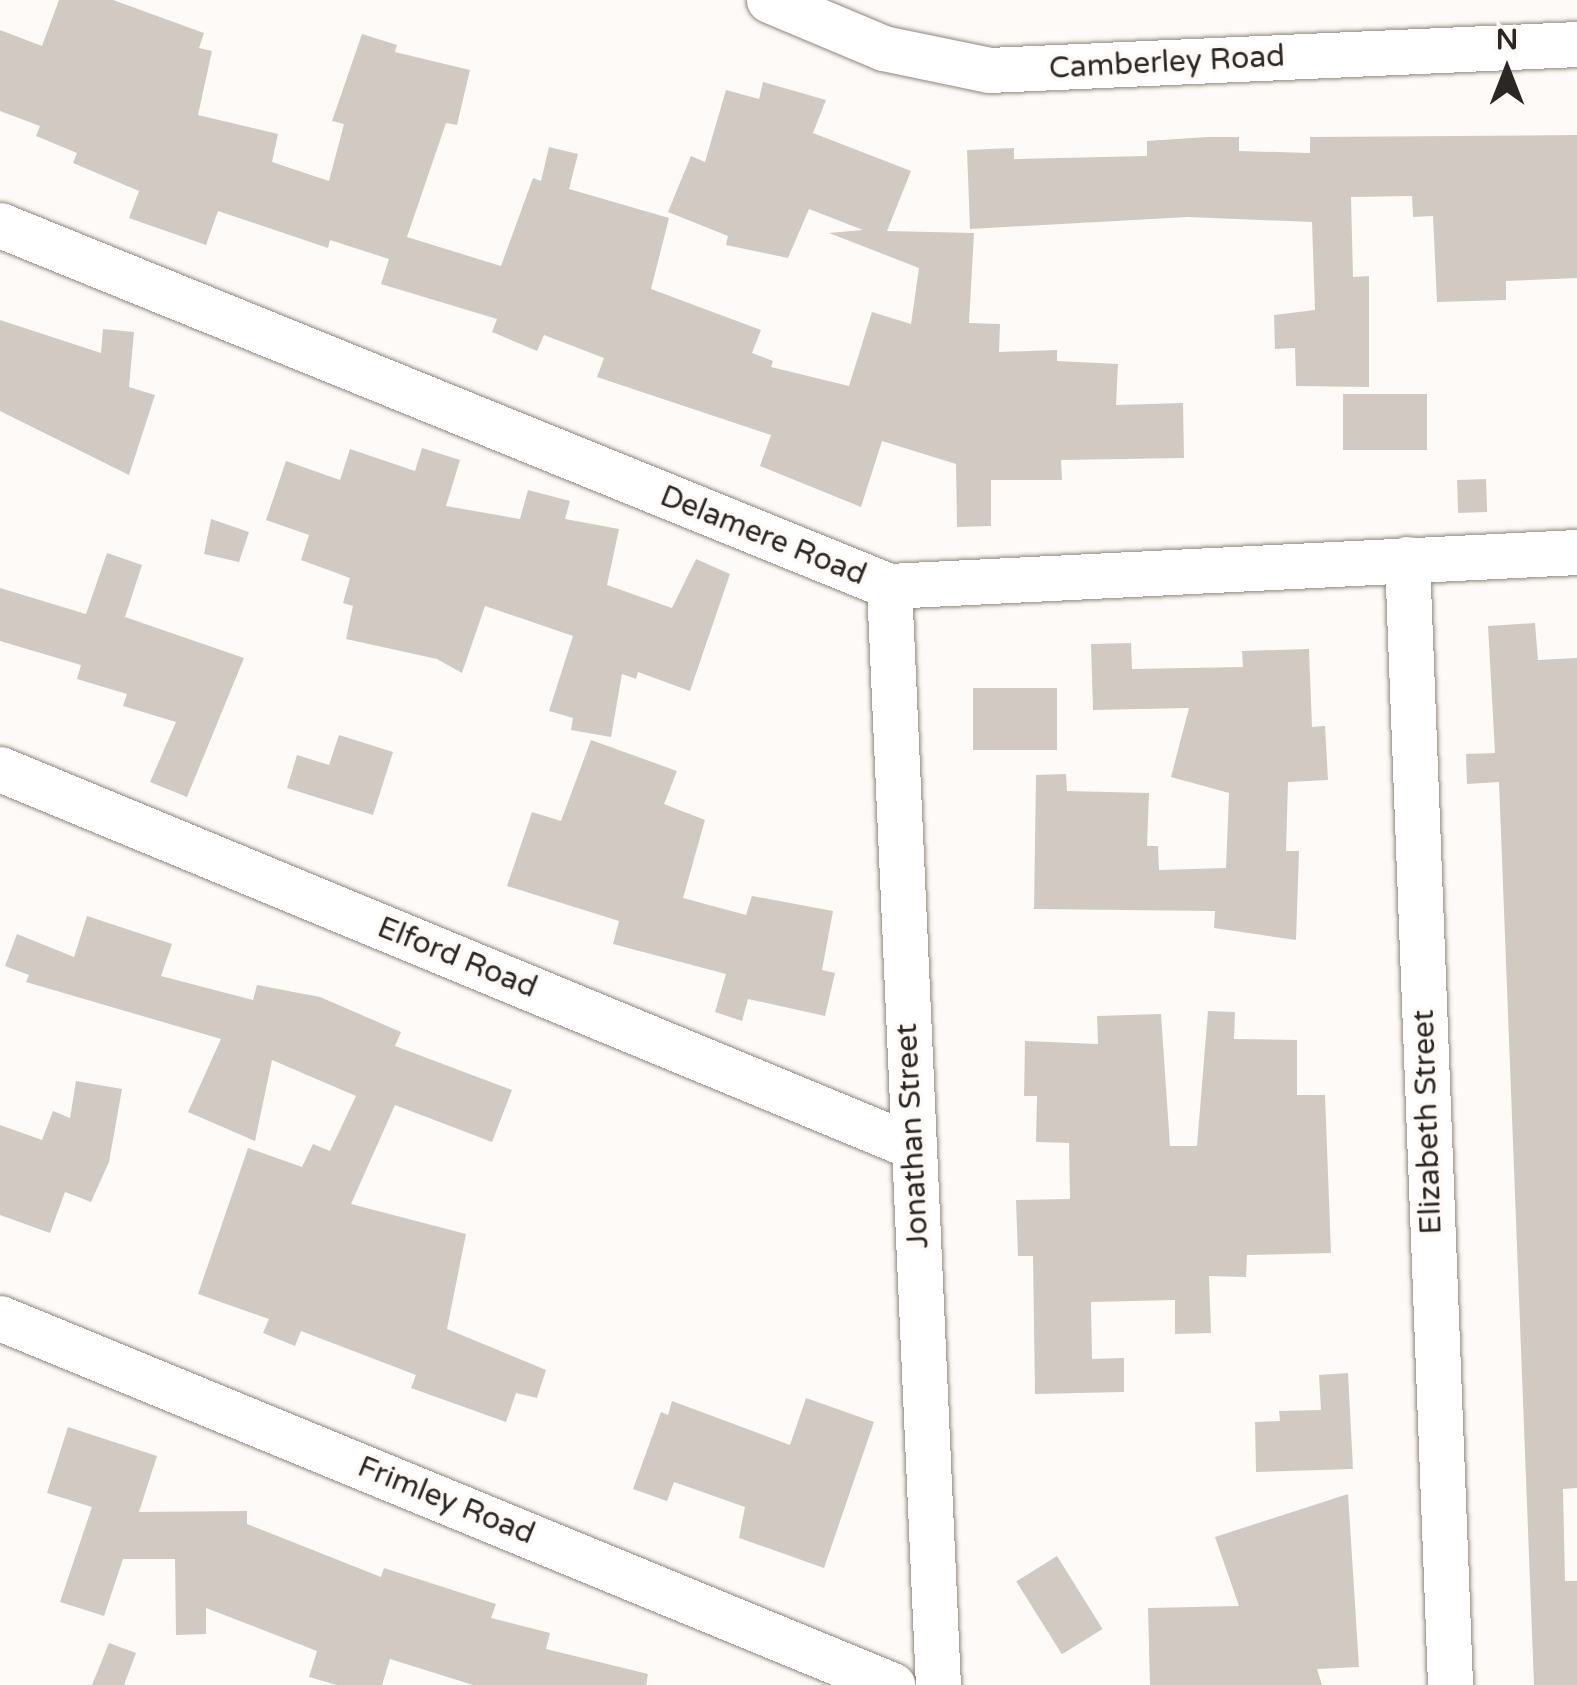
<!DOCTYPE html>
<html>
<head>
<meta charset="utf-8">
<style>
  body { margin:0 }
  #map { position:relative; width:1577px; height:1685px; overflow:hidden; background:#fefaf7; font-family:"Varela Round",sans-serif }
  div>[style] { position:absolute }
  .building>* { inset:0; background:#d2cac2; transform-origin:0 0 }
  .roads { filter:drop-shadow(0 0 2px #8e877f) drop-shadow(0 0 2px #8e877f) }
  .street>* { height:45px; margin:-22.5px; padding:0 22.5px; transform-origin:22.5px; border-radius:22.5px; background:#fff }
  span { translate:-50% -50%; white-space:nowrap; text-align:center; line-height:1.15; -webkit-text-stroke:8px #fefaf7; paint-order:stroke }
  .street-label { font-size:30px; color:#2a2724 }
  .north { position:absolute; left:1457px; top:20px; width:100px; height:100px; -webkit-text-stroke:8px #fefaf7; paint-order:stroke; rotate:0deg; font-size:28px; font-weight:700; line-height:40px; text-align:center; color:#2a2724 }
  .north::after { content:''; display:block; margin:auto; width:35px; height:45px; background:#2a2724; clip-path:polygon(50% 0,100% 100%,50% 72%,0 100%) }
</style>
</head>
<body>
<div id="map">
  <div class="building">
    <div style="clip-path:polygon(59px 0,113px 0,204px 33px,199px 48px,212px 51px,198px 115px,278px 134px,272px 162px,329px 181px,344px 124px,332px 121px,362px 34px,397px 45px,395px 52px,470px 70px,457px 125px,446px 123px,407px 237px,501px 266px,533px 178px,541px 181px,549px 147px,578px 154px,569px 189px,669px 218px,651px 289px,761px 330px,752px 353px,773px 361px,771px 367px,849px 386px,872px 312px,911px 324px,919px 268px,829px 233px,863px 230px,809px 209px,788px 258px,726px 245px,728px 236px,668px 212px,691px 156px,705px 162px,726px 90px,759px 99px,763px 82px,826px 100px,813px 133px,911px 171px,887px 231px,974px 233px,969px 323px,1000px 324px,999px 352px,1057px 350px,1057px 361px,1118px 364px,1116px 405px,1183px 403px,1184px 458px,1061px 460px,1062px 480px,991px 480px,991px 526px,957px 527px,956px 464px,882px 441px,861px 507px,760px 466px,771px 435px,597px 377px,604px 358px,544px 335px,537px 351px,492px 332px,497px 319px,381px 284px,389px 259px,330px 240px,328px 248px,218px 211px,206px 245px,129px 218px,139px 191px,73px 163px,77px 153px,36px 136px,40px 126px,0 111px,0 30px,42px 46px)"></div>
    <div style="clip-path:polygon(1577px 135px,1577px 278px,1506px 281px,1506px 300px,1437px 302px,1433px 216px,1413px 217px,1412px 196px,1351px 197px,1353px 277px,1369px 276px,1369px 387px,1296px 386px,1295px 348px,1275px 349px,1274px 315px,1315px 310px,1312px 222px,1188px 217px,970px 229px,967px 150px,1014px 148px,1014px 159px,1147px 156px,1147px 141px,1207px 137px,1239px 137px,1239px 151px,1310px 153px,1310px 137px)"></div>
    <div style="clip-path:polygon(0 320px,101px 353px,103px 329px,134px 332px,129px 387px,155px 395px,129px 475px,0 411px)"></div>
    <div style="left:1343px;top:394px;width:84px;height:56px"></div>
    <div style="clip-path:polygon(422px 448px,460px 460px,446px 506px,520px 519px,528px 490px,570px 501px,565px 519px,619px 529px,607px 585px,672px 608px,696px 559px,730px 574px,690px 691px,638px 672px,636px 679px,622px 674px,611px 737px,571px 730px,573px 718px,549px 711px,573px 636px,485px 606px,462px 673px,437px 659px,346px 639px,353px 606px,343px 603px,350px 578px,301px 560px,309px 535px,266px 520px,286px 461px,340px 480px,350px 449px,415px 471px)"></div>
    <div style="left:1486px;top:479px;width:33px;height:29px;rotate:88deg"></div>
    <div style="clip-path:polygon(211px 519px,249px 532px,239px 562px,204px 554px)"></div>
    <div style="clip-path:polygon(107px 553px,142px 565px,125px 617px,244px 658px,187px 797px,150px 782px,176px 722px,123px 706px,127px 694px,77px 679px,81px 665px,0 641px,0 588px,86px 614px)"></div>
    <div style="clip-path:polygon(1535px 623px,1538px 660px,1577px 658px,1577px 1488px,1563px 1489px,1565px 1581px,1577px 1581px,1577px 1685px,1534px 1685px,1499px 782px,1467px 784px,1466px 754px,1495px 753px,1488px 626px)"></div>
    <div style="clip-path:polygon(1131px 643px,1132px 669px,1243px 667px,1242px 651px,1309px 649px,1312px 727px,1325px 726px,1328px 780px,1288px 782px,1286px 851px,1299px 851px,1296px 940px,1214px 928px,1215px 911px,1034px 909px,1036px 775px,1066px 774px,1067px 791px,1149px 793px,1147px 846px,1158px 846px,1159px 870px,1226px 868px,1229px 793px,1171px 777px,1189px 708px,1093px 710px,1091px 644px)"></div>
    <div style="left:973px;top:688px;width:84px;height:62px"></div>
    <div style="clip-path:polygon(339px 735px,393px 752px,373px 815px,287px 788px,297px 755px,329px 765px)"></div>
    <div style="clip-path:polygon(591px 740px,677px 771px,664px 804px,705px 820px,683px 898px,746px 915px,752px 896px,833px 911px,822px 970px,835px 973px,825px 1016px,748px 999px,742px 1021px,715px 1012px,726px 974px,613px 944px,619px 921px,507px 886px,532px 812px,561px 821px)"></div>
    <div style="clip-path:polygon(87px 916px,172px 944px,161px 976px,253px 1000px,257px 985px,320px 997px,401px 1032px,395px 1046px,512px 1090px,492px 1142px,395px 1105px,351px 1204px,466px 1234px,447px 1329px,546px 1370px,537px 1398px,516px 1393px,506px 1422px,411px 1388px,416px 1375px,301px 1331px,295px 1346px,263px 1333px,269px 1319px,198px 1294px,248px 1148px,302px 1167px,313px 1144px,330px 1151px,356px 1096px,272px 1060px,255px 1141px,188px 1112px,221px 1039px,26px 982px,29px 975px,5px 966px,17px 934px,74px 957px)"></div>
    <div style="clip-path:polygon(1208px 1011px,1235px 1012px,1234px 1039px,1297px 1040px,1297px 1095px,1325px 1095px,1331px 1253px,1247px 1255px,1246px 1277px,1209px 1276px,1211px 1333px,1175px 1334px,1175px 1300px,1091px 1302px,1092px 1359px,1124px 1358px,1124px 1392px,1035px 1394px,1033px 1256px,1018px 1256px,1016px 1200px,1070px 1199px,1069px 1143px,1036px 1142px,1037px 1096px,1024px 1096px,1025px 1041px,1098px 1044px,1097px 1016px,1161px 1014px,1170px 1146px,1197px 1146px)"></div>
    <div style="clip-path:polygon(76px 1081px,122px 1089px,109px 1162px,91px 1202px,65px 1192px,50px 1233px,0 1215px,0 1125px,42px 1140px,53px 1111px,70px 1118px)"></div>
    <div style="clip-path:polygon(1348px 1373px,1353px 1469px,1256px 1472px,1255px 1422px,1280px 1421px,1279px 1411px,1321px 1410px,1319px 1375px)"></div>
    <div style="clip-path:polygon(806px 1398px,874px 1422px,824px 1568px,739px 1538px,745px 1507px,674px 1482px,667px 1501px,633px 1489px,661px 1412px,668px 1415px,672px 1401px,790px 1445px)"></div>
    <div style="clip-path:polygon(68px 1427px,157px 1456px,139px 1512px,247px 1511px,247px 1524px,381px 1577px,384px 1568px,496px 1604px,491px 1618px,550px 1633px,546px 1649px,648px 1674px,646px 1685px,473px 1685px,390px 1659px,382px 1685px,337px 1685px,309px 1677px,317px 1651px,206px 1608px,206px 1634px,176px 1635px,175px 1559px,123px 1559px,104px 1616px,60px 1602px,92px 1507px,47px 1493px)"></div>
    <div style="clip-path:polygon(1348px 1494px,1359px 1667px,1317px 1669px,1322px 1685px,1150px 1685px,1148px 1608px,1239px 1606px,1215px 1537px)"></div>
    <div style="left:1057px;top:1556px;width:86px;height:48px;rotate:58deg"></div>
    <div style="clip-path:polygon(109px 1643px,136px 1653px,124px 1685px,92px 1685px)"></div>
  </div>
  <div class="roads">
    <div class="street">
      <div style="left:769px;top:0;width:124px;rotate:22.8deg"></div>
      <div style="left:883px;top:48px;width:108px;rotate:11.7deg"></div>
      <div style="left:989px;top:70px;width:589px;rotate:-2.53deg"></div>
      <div style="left:0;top:225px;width:960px;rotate:22.1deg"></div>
      <div style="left:889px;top:586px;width:689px;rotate:-2.83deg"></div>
      <div style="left:1407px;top:559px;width:1127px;rotate:87.81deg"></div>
      <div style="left:889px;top:586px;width:1100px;rotate:87.45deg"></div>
      <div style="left:0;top:769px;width:989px;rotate:22.47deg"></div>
      <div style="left:0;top:1318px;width:965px;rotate:22.36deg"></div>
    </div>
  </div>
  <div class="street-label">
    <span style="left:1167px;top:63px;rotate:-3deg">Camberley Road</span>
    <span style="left:763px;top:536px;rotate:22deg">Delamere Road</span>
    <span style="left:457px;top:958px;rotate:22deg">Elford Road</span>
    <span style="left:1428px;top:1122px;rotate:-92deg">Elizabeth Street</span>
    <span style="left:913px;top:1136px;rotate:-93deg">Jonathan Street</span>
    <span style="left:446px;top:1501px;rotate:22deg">Frimley Road</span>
  </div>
  <div class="north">N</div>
</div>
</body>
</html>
